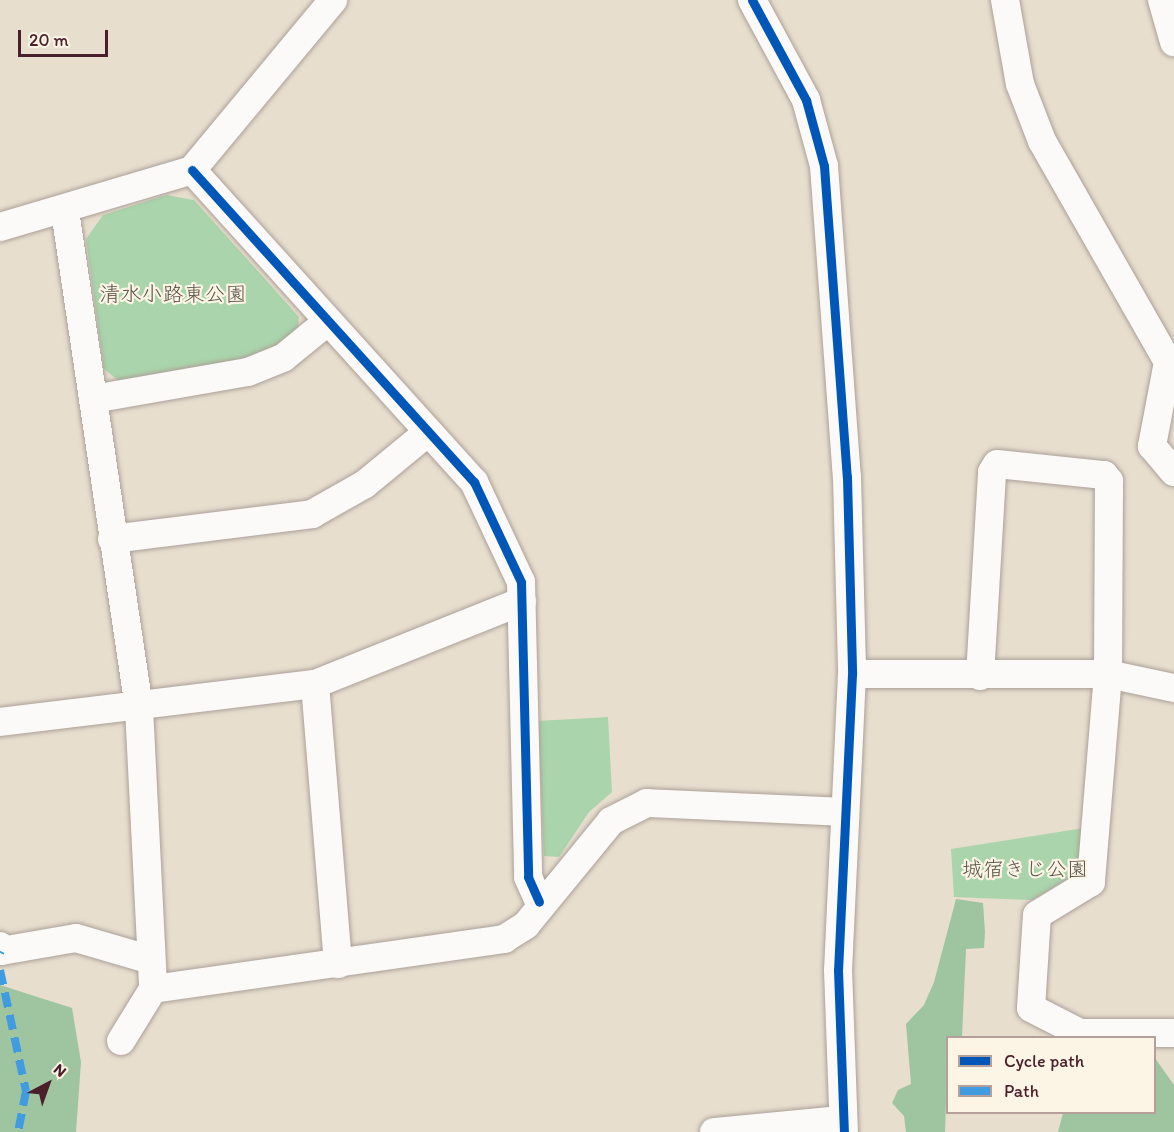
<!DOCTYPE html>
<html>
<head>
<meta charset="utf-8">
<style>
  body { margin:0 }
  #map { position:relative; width:1174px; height:1132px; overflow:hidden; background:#e8dece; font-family:Itim,"Klee One",sans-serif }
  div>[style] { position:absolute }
  .green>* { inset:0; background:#aad4ab }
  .forest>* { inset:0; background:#9ec4a0 }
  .roads { filter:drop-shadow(0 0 2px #aba098) drop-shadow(0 0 2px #aba098) }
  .minor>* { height:28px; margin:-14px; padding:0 14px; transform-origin:14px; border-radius:14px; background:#fcfaf8 }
  .quiet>* { height:8px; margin-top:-4px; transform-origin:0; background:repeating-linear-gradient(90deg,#409be1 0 15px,transparent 0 23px) }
  .cycleway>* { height:9px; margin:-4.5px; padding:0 4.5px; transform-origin:4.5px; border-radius:4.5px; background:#0057b8 }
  span { translate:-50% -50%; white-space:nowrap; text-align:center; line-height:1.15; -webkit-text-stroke:4.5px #fcf5e5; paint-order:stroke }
  .park-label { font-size:21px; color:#585349 }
  .legend { position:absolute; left:946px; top:1036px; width:210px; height:78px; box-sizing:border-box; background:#fcf5e5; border:2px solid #b59f9b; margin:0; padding:8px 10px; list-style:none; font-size:18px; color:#4a1f2b }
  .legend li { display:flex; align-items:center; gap:12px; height:30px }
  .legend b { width:30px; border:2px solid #b59f9b }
  .north { position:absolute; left:18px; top:1054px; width:60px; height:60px; -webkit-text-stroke:4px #fcf5e5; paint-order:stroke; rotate:41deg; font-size:16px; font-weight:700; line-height:24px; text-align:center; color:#4a1f2b }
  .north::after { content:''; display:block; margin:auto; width:21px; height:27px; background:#4a1f2b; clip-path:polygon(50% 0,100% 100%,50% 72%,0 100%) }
  .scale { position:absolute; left:18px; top:30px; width:90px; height:27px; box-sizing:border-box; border:3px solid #4a1f2b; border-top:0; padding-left:8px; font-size:18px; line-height:21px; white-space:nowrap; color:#4a1f2b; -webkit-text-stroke:4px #fcf5e5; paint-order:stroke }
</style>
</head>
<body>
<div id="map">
  <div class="green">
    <div style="clip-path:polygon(166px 195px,194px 200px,299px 317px,297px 336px,259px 358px,119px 381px,104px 369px,86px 239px,103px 215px)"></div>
    <div style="clip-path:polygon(608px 717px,612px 792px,589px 812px,559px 857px,544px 856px,538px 721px)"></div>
    <div style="clip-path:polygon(1084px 828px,1083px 861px,1076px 874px,1032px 900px,954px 897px,951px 849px)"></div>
  </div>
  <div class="forest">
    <div style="clip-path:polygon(956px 899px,983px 903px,985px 932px,984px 948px,966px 949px,962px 1037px,948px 1038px,945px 1132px,906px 1132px,904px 1116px,892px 1103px,898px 1090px,911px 1084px,906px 1024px,924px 1005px,934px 982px)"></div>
    <div style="clip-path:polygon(0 985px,72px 1008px,81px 1062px,76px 1132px,0 1132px)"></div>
    <div style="clip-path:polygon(1155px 1058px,1174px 1085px,1174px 1132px,1058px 1132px,1063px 1113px,1154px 1112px)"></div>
  </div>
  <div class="roads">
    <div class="minor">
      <div style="left:752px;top:0;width:114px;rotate:61.6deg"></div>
      <div style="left:806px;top:100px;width:68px;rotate:74.7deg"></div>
      <div style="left:824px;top:166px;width:312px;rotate:85.8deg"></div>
      <div style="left:847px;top:477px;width:197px;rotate:88.5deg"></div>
      <div style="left:852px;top:674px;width:296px;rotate:92.7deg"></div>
      <div style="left:838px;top:970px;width:162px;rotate:87.9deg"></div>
      <div style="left:1005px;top:0;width:85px;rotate:79.9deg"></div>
      <div style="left:1020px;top:84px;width:61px;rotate:68.9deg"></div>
      <div style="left:1042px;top:141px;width:254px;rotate:60.3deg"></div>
      <div style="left:1168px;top:362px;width:86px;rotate:100.8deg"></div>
      <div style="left:1152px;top:446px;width:34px;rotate:50deg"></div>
      <div style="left:1162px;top:0;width:44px;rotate:74.1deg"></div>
      <div style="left:192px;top:170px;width:421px;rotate:47.9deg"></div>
      <div style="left:474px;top:482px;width:110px;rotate:64.8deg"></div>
      <div style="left:521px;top:582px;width:295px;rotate:88.6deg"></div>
      <div style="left:528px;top:877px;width:27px;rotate:66deg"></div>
      <div style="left:65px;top:211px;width:502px;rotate:81.53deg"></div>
      <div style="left:139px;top:708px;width:281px;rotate:87.1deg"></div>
      <div style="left:153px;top:989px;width:61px;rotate:121.6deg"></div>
      <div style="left:0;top:227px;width:200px;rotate:-16.5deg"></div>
      <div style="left:192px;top:170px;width:221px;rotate:-50.3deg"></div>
      <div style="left:93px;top:399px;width:157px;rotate:-9.9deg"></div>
      <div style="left:248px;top:372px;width:38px;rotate:-22deg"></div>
      <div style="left:283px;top:358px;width:57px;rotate:-39.3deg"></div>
      <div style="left:112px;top:539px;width:202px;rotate:-7.1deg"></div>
      <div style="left:312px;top:514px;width:61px;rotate:-29.5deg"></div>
      <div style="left:365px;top:484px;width:82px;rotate:-39.5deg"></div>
      <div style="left:852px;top:674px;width:256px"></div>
      <div style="left:1108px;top:674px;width:209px;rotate:94.7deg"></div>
      <div style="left:1091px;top:882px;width:63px;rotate:148.6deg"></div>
      <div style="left:1037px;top:915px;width:93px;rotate:93.7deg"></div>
      <div style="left:1031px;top:1008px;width:55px;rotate:27deg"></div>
      <div style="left:1080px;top:1033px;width:94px"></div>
      <div style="left:980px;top:676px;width:204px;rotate:-86.6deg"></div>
      <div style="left:992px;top:472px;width:9px;rotate:-58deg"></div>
      <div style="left:997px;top:464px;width:108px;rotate:5.9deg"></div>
      <div style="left:1104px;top:475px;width:8px;rotate:50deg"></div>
      <div style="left:1109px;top:481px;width:193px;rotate:90.3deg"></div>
      <div style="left:1108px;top:674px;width:67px;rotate:12deg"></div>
      <div style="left:315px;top:684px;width:281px;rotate:85.3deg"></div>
      <div style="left:0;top:722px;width:317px;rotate:-6.9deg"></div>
      <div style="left:315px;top:684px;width:223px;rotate:-21.8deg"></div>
      <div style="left:0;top:946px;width:5px;rotate:79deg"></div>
      <div style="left:1px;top:951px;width:76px;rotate:-9.8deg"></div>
      <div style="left:76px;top:938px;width:75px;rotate:16.3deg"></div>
      <div style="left:153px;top:989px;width:355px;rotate:-8.1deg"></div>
      <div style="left:504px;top:939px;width:26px;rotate:-32deg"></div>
      <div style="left:526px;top:925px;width:134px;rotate:-50.7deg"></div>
      <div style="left:611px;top:821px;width:40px;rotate:-26.6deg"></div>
      <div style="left:647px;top:803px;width:196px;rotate:2.6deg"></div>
      <div style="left:714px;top:1132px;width:129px;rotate:-5.4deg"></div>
    </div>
  </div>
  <div class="quiet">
    <div style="left:0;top:953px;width:2px;rotate:-63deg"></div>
    <div style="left:0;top:970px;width:124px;rotate:77.9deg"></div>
    <div style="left:26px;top:1091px;width:42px;rotate:101deg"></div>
  </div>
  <div class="cycleway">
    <div style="left:752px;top:0;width:114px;rotate:61.6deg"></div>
    <div style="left:806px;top:100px;width:68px;rotate:74.7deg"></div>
    <div style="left:824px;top:166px;width:312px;rotate:85.8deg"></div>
    <div style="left:847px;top:477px;width:197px;rotate:88.5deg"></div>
    <div style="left:852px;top:674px;width:296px;rotate:92.7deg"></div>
    <div style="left:838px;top:970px;width:162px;rotate:87.9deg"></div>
    <div style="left:192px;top:170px;width:421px;rotate:47.9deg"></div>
    <div style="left:474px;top:482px;width:110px;rotate:64.8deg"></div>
    <div style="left:521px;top:582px;width:295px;rotate:88.6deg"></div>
    <div style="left:528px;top:877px;width:27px;rotate:66deg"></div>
  </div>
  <div class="park-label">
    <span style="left:173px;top:294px">清水小路東公園</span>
    <span style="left:1025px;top:869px">城宿きじ公園</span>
  </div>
  <ul class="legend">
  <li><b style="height:8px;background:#0057b8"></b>Cycle path</li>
  <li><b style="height:8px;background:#409be1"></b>Path</li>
  </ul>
  <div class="north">N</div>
  <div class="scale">20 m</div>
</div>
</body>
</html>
